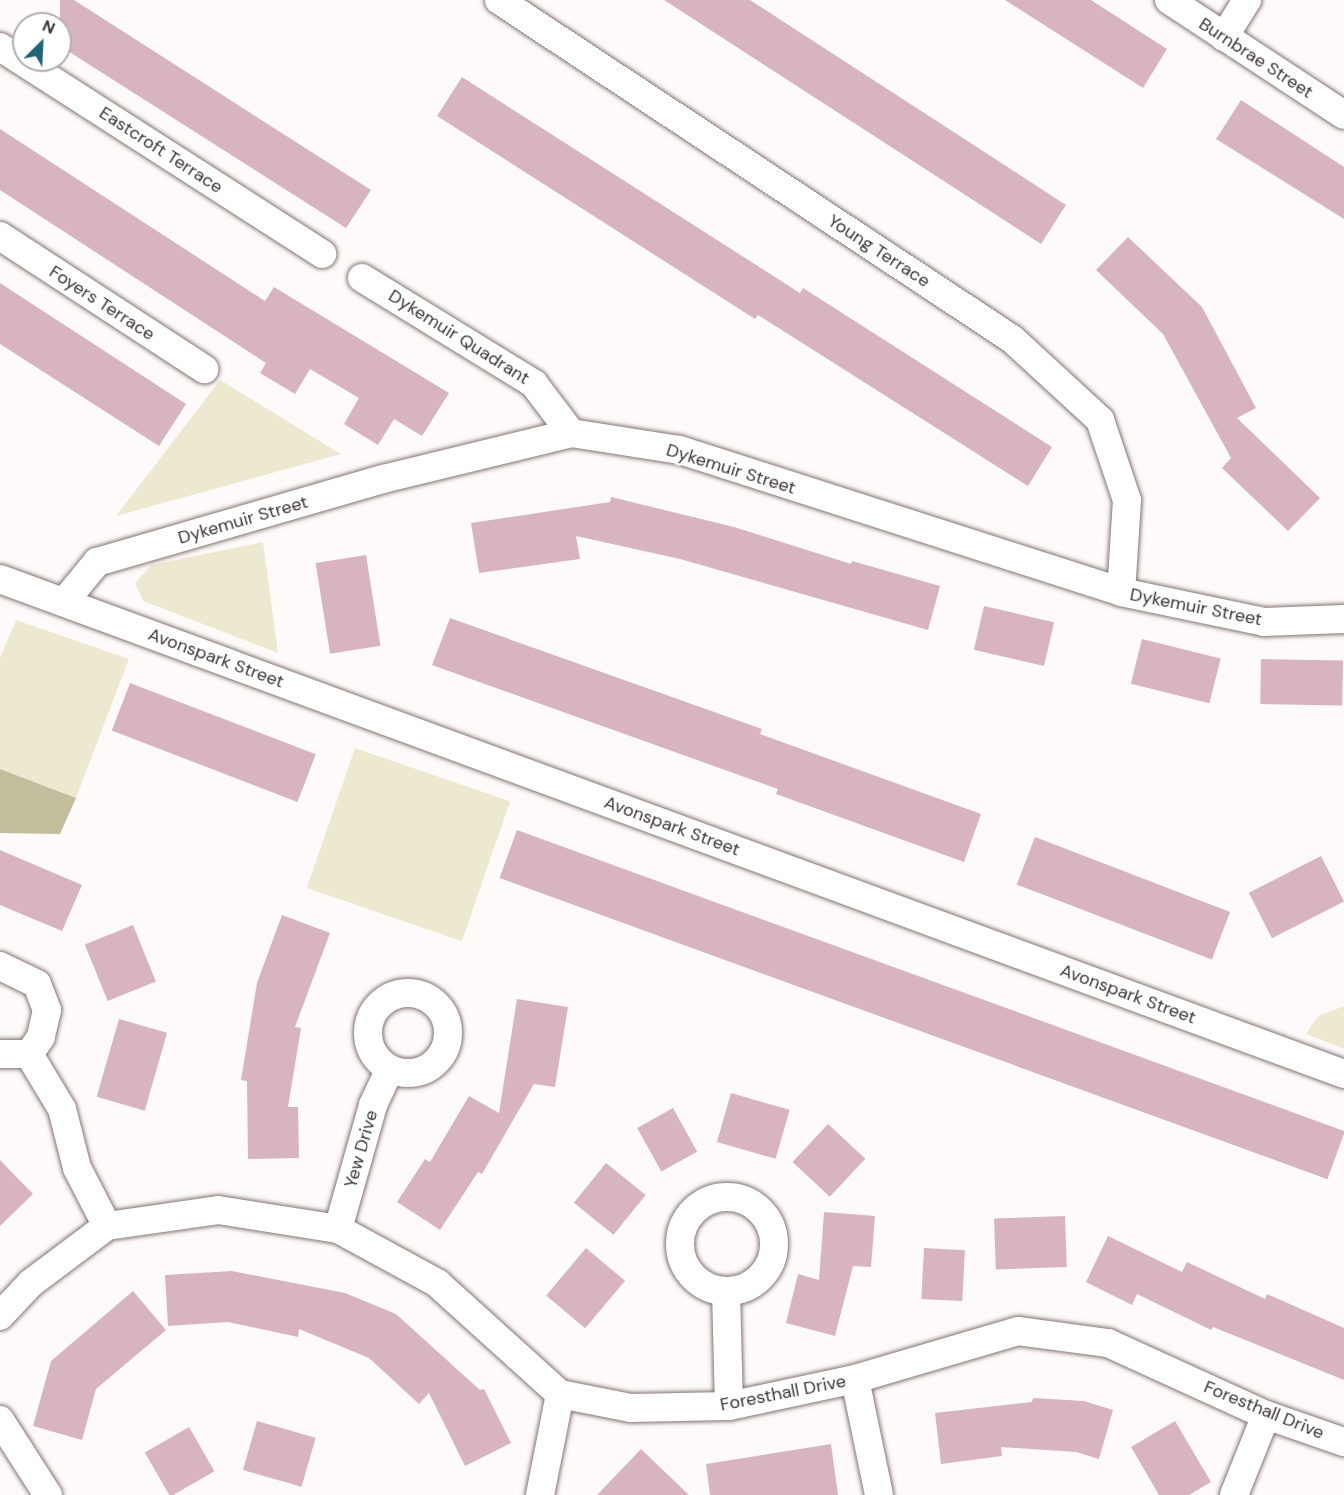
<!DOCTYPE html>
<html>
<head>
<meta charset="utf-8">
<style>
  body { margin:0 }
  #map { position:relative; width:1344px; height:1495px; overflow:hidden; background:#fefafa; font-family:"DM Sans",sans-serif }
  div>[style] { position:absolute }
  .green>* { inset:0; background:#ede9d0; transform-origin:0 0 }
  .forest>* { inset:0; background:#c2bd9d }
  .building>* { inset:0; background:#d8b4c0; transform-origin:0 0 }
  .roads { filter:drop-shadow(0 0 2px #837572) drop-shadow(0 0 2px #837572) }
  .street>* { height:28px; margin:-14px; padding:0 14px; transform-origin:14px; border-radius:14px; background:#fff }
  .street>.ring { margin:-14px; padding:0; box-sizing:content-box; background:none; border:28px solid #fff; border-radius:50% }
  span { translate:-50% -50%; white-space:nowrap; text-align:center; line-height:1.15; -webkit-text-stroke:4.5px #fff; paint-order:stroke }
  .street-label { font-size:18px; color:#3c3635 }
  .north { position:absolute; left:12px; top:12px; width:60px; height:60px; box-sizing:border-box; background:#fff; border:2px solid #b1afae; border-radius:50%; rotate:24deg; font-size:16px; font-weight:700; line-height:24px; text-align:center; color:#3c3635 }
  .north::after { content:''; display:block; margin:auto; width:21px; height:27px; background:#1f6575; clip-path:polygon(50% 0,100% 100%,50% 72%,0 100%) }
</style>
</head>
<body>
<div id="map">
  <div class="green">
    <div style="clip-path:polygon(220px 380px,341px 454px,116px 516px)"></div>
    <div style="clip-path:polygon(263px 542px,278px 653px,143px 601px,135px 583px,151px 565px)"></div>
    <div style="clip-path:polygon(16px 620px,129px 659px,76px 798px,0 769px,0 658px)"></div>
    <div style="left:355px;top:748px;width:164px;height:148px;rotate:19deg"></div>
    <div style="clip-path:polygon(1344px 1006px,1344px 1049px,1306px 1034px,1318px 1016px)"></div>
  </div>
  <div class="forest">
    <div style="clip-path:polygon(0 769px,76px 798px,60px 834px,0 833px)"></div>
  </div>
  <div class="building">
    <div style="clip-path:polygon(60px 0,74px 0,371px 190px,346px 228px,60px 46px)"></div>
    <div style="clip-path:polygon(664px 0,750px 0,1066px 205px,1041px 244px)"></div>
    <div style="clip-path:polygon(1005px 0,1091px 0,1167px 49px,1143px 88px)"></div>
    <div style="clip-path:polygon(462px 77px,800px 293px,803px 288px,1052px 447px,1028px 486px,758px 315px,755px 319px,437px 116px)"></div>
    <div style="clip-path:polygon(1241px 100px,1344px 167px,1344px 219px,1216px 139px)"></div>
    <div style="clip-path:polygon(0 129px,265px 301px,274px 287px,449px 393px,422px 436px,394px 419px,378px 445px,344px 424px,359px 398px,310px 369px,295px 394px,260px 373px,266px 363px,0 190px)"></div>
    <div style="clip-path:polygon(1128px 237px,1202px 307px,1256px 408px,1237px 418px,1320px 498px,1288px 531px,1222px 468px,1231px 458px,1163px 334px,1096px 270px)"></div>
    <div style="clip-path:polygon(0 283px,186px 404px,159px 446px,0 344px)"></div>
    <div style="clip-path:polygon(611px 497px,734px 527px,851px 564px,852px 561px,940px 586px,928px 630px,680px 559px,576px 536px,580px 559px,479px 573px,471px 523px,610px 502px)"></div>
    <div style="left:366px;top:555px;width:92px;height:51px;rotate:81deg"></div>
    <div style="left:984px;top:606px;width:72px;height:45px;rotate:13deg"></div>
    <div style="clip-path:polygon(450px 618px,762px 729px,760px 734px,981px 814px,964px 862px,776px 794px,778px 789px,432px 665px)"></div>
    <div style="left:1142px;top:639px;width:81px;height:46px;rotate:14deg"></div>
    <div style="left:1261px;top:659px;width:82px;height:45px;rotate:1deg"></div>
    <div style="left:130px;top:683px;width:199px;height:51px;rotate:21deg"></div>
    <div style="left:517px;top:830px;width:881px;height:51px;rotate:20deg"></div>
    <div style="left:1035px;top:837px;width:209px;height:51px;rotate:21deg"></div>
    <div style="clip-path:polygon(0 850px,82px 885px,62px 931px,0 905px)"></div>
    <div style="left:1321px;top:856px;width:51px;height:81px;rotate:63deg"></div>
    <div style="clip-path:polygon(282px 915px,330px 933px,295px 1027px,301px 1028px,288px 1107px,298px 1107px,299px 1158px,248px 1159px,247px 1081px,241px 1080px,257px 983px)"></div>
    <div style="left:133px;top:925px;width:61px;height:52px;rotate:68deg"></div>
    <div style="clip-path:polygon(517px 999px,568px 1007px,555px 1087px,534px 1084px,482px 1174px,478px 1172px,440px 1230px,397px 1202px,425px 1159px,430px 1162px,469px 1096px,499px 1113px)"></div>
    <div style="left:119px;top:1019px;width:50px;height:81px;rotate:16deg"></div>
    <div style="left:731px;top:1093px;width:61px;height:51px;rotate:16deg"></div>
    <div style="left:673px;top:1108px;width:50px;height:41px;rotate:61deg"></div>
    <div style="left:828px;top:1124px;width:51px;height:52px;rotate:43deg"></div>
    <div style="clip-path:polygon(0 1160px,33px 1194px,0 1226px)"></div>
    <div style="left:606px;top:1163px;width:51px;height:51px;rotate:39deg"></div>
    <div style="clip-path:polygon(824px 1212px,875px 1216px,871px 1267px,853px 1266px,835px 1336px,786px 1323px,798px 1274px,819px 1280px)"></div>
    <div style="left:1065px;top:1216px;width:51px;height:71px;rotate:88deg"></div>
    <div style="clip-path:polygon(1108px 1236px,1182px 1272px,1187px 1262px,1265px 1299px,1267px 1294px,1344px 1328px,1344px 1380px,1213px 1327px,1211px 1330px,1137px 1294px,1132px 1305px,1086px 1282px)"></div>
    <div style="left:586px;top:1248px;width:51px;height:62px;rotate:40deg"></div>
    <div style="left:924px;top:1248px;width:41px;height:51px;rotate:3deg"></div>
    <div style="clip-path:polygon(232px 1271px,345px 1293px,396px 1314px,480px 1390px,484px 1389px,511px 1443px,465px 1466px,429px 1393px,419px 1404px,369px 1358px,299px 1329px,298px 1337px,228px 1322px,168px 1326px,165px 1275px)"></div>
    <div style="clip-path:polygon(133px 1291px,166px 1330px,96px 1389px,82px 1440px,33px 1426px,51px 1361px)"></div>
    <div style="clip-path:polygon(1033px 1398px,1084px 1401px,1113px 1410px,1099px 1459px,1076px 1452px,1001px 1447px,1002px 1456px,941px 1464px,935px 1413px,1032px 1402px)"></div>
    <div style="left:257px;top:1421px;width:61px;height:51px;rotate:16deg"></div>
    <div style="clip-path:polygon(1175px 1421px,1211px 1482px,1189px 1495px,1159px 1495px,1131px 1447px)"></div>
    <div style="left:189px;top:1427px;width:51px;height:51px;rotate:60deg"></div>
    <div style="clip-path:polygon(831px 1444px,838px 1495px,710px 1495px,706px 1464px)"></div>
    <div style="clip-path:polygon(641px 1449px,689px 1495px,597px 1495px)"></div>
  </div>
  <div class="roads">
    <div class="street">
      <div style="left:499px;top:0;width:615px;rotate:33.46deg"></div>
      <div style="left:1012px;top:339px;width:120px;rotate:42.6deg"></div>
      <div style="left:1100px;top:420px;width:84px;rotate:71.4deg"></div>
      <div style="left:1127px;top:500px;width:92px;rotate:93.7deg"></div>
      <div style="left:1169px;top:0;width:209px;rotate:33.3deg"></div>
      <div style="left:1224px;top:37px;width:44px;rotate:-58.1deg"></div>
      <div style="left:0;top:47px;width:383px;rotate:32.7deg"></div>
      <div style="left:0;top:236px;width:244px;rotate:33.1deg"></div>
      <div style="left:362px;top:278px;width:202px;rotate:31.6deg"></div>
      <div style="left:534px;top:384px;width:61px;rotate:52.9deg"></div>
      <div style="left:0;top:579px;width:1432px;rotate:20.22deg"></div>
      <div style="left:64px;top:602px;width:52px;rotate:-50.5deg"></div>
      <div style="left:97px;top:562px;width:298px;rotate:-16.2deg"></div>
      <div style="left:383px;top:479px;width:194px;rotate:-13.7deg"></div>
      <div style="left:571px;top:433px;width:110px;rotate:8.9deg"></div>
      <div style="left:680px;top:450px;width:463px;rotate:17.8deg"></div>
      <div style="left:1121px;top:592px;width:146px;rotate:11.8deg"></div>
      <div style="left:1264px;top:622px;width:80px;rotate:-2.1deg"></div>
      <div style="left:0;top:966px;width:41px;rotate:25.9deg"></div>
      <div style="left:37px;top:984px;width:28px;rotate:69deg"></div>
      <div style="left:47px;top:1010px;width:28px;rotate:103deg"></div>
      <div style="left:41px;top:1037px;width:21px;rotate:125deg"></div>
      <div class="ring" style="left:368px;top:993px;width:52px;height:52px"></div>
      <div style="left:0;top:1054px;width:29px"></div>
      <div style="left:29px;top:1054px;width:64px;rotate:59deg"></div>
      <div style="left:62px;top:1109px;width:61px;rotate:75.7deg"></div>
      <div style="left:77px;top:1168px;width:65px;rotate:62.7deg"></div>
      <div class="ring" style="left:680px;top:1197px;width:66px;height:66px"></div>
      <div style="left:338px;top:1229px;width:129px;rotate:-74.2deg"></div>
      <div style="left:373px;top:1105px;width:38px;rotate:-65deg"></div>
      <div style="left:726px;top:1291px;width:115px;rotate:88.5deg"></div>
      <div style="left:0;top:1316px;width:45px;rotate:-46.8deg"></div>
      <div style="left:31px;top:1283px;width:95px;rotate:-36.9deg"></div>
      <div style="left:107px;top:1226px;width:112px;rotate:-8.2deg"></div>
      <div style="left:218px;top:1210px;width:121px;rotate:9deg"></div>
      <div style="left:338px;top:1229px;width:113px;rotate:28.6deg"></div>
      <div style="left:437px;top:1283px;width:166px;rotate:42.1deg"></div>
      <div style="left:560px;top:1394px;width:72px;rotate:11.2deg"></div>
      <div style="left:631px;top:1408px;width:98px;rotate:-1.2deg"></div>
      <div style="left:729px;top:1406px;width:129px;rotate:-12.1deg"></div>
      <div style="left:855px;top:1379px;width:170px;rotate:-16.4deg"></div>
      <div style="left:1018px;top:1331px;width:91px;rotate:7.6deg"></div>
      <div style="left:1108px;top:1343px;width:174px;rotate:24.5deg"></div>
      <div style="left:1266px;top:1415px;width:83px;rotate:19.1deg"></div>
      <div style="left:855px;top:1379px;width:118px;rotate:78.3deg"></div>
      <div style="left:0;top:1420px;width:89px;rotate:57.4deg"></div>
      <div style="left:540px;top:1495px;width:103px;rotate:-78.8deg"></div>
      <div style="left:1234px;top:1495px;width:86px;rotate:-68.2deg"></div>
    </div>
  </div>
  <div class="street-label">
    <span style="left:1256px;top:58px;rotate:33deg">Burnbrae Street</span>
    <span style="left:161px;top:150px;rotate:33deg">Eastcroft Terrace</span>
    <span style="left:879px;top:251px;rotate:33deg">Young Terrace</span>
    <span style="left:102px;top:303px;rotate:33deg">Foyers Terrace</span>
    <span style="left:459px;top:337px;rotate:32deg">Dykemuir Quadrant</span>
    <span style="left:731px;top:469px;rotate:17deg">Dykemuir Street</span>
    <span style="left:243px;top:520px;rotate:-16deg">Dykemuir Street</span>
    <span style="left:1196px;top:607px;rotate:11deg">Dykemuir Street</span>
    <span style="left:216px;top:658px;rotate:20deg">Avonspark Street</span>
    <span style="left:672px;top:826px;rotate:20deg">Avonspark Street</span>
    <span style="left:1128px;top:994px;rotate:20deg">Avonspark Street</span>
    <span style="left:361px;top:1149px;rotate:-74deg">Yew Drive</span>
    <span style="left:783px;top:1393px;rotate:-11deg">Foresthall Drive</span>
    <span style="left:1264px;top:1410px;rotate:22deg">Foresthall Drive</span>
  </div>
  <div class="north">N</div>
</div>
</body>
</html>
